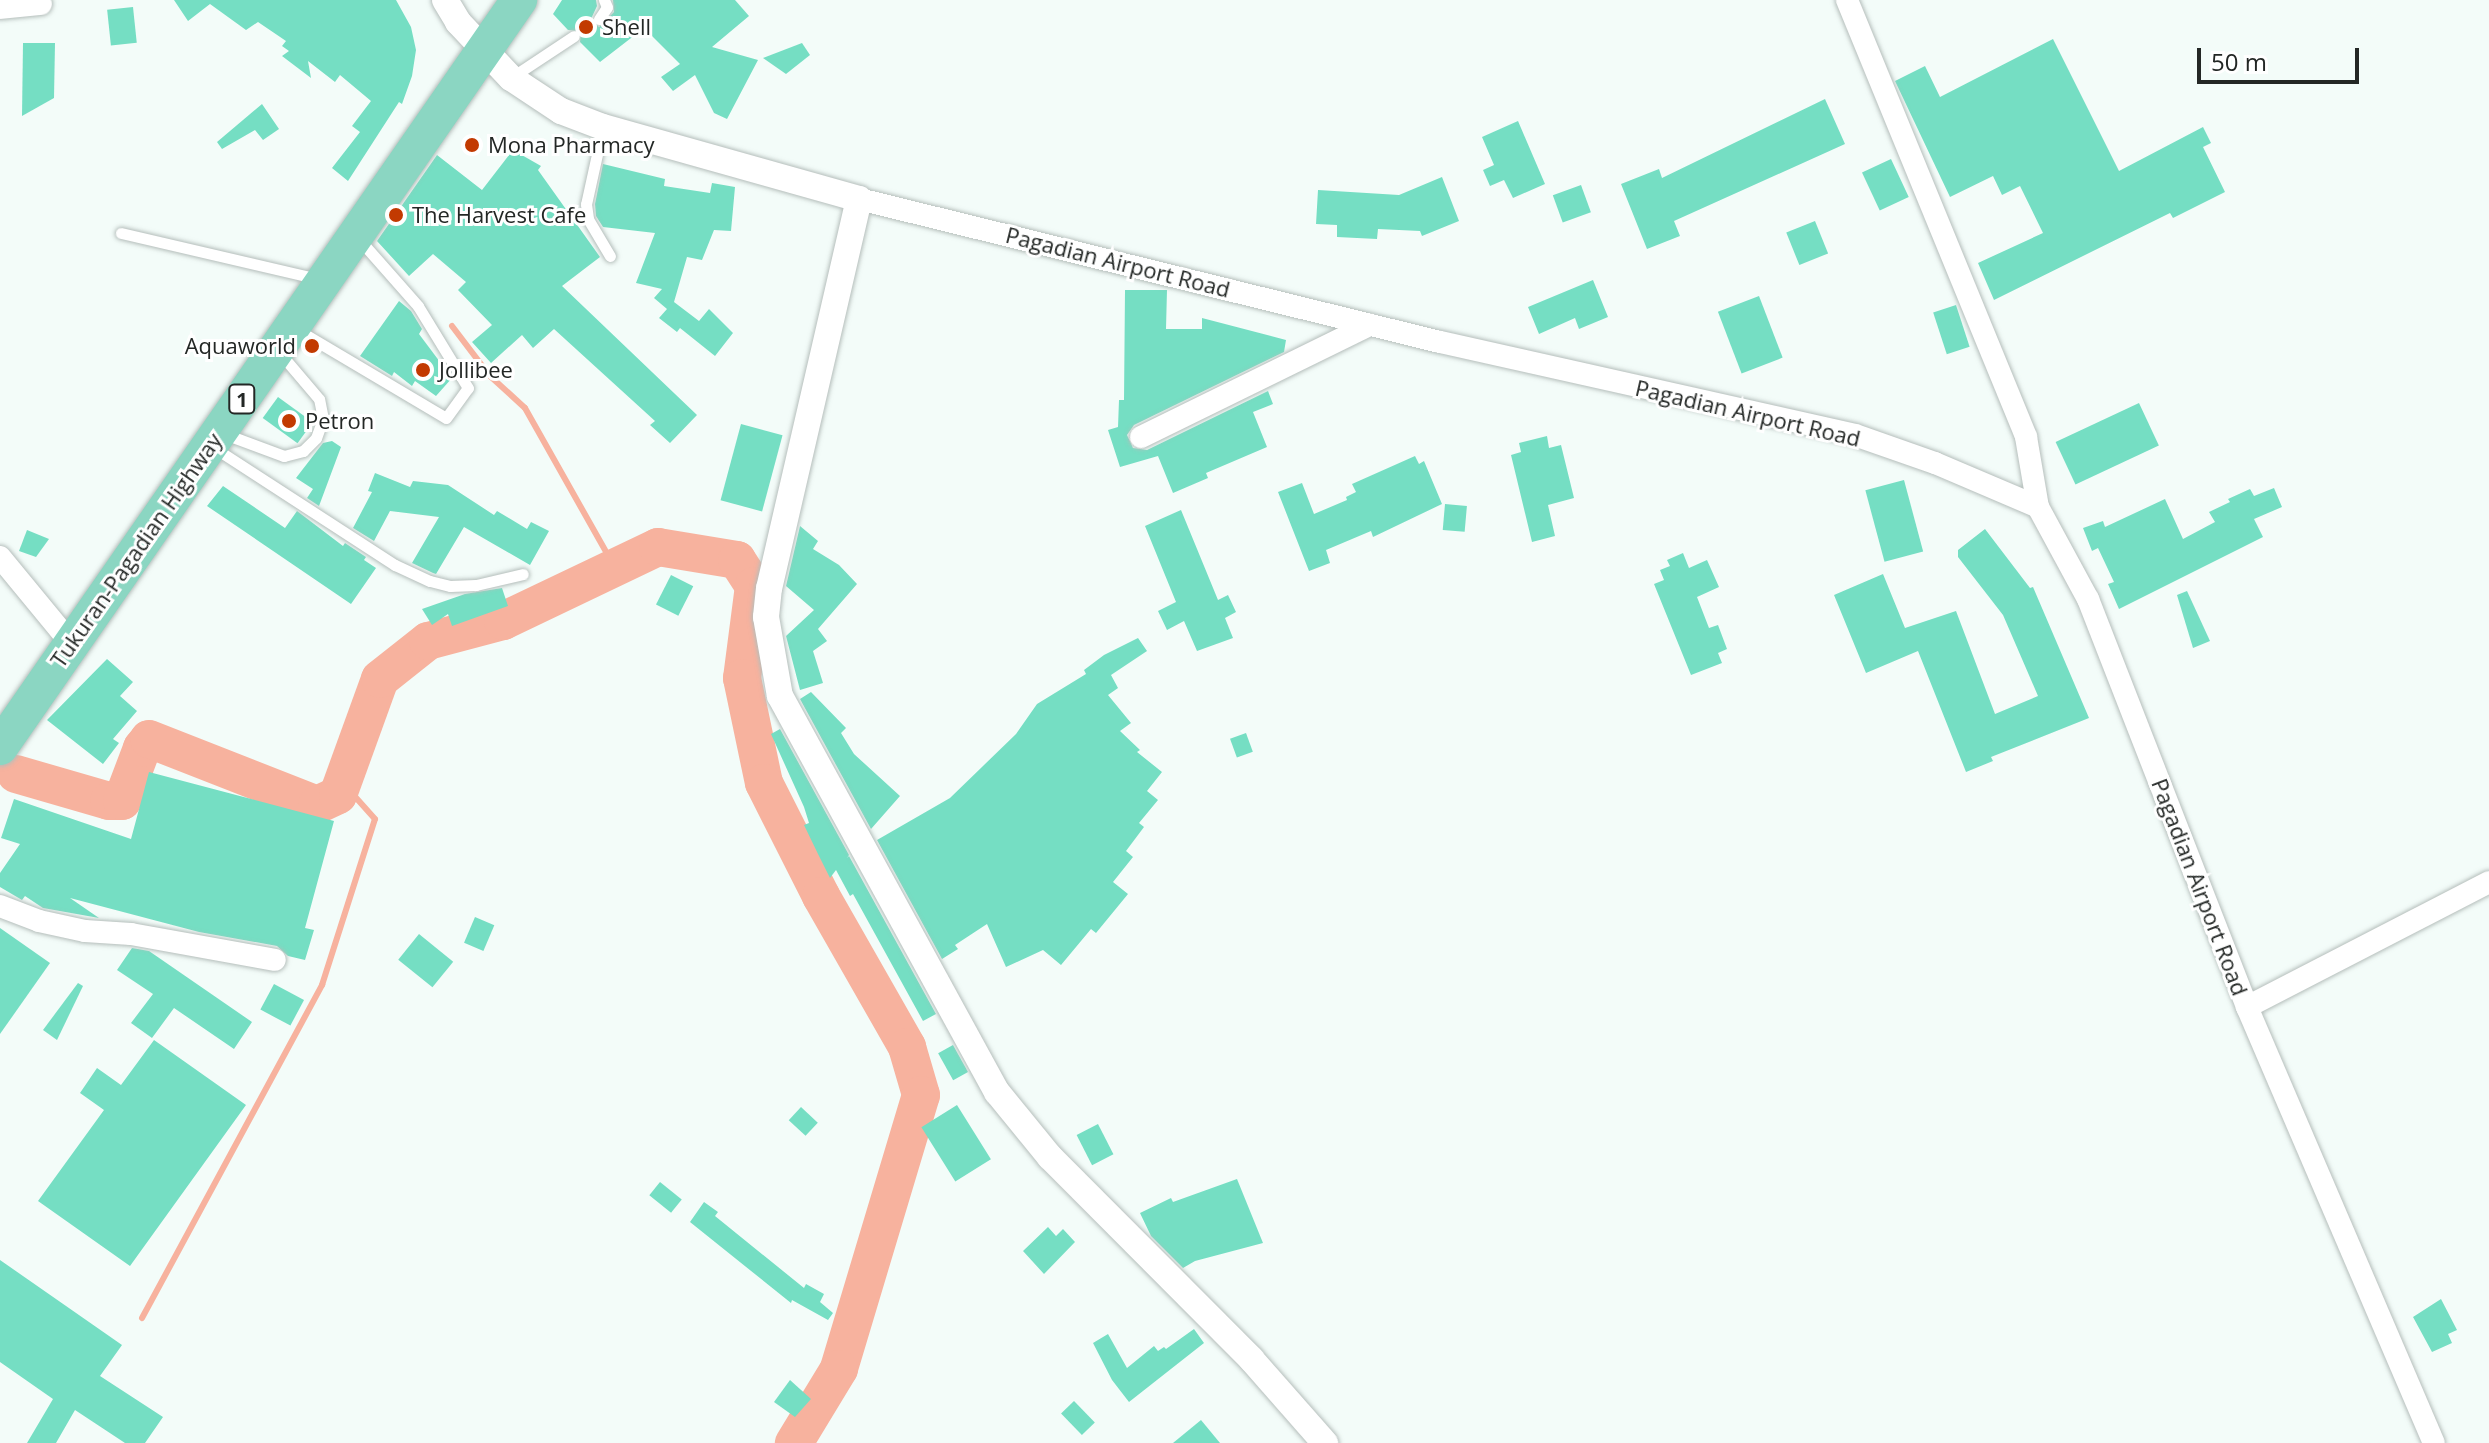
<!DOCTYPE html>
<html>
<head>
<meta charset="utf-8">
<style>
  body { margin:0 }
  #map { position:relative; width:2489px; height:1443px; overflow:hidden; background:#f3fcf9; font-family:"Open Sans",sans-serif }
  div>[style] { position:absolute }
  .stream>* { height:6px; margin:-3px; padding:0 3px; transform-origin:3px; border-radius:3px; background:#f7b29e }
  .river>* { height:38px; margin:-19px; padding:0 19px; transform-origin:19px; border-radius:19px; background:#f7b29e }
  .building>* { inset:0; background:#75dec3; transform-origin:0 0 }
  .roads { filter:drop-shadow(0 0 2px #b5bebb) drop-shadow(0 0 2px #b5bebb) }
  .service>* { height:11px; margin:-5.5px; padding:0 5.5px; transform-origin:5.5px; border-radius:5.5px; background:#fff }
  .minor>* { height:22px; margin:-11px; padding:0 11px; transform-origin:11px; border-radius:11px; background:#fff }
  .tertiary>* { height:26px; margin:-13px; padding:0 13px; transform-origin:13px; border-radius:13px; background:#fff }
  .trunk>* { height:36px; margin:-18px; padding:0 18px; transform-origin:18px; border-radius:18px; background:#8bd6c2 }
  .dots>* { width:22px; height:22px; translate:-50% -50%; box-sizing:border-box; border:4px solid #fff; border-radius:50% }
  span { translate:-50% -50%; white-space:nowrap; text-align:center; line-height:1.15; -webkit-text-stroke:6px #fff; paint-order:stroke }
  .shield-label span { padding:2px 6px; background:#fff; border:2px solid; border-radius:6px; -webkit-text-stroke-width:0 }
  .shield-label { font-size:20px; color:#232725; font-weight:700 }
  .poi-label { font-size:22px; color:#232725 }
  .left { translate:0 -50%; text-align:left }
  .right { translate:-100% -50%; text-align:right }
  .street-label { font-size:22px; color:#232725 }
  .scale { position:absolute; left:2197px; top:48px; width:162px; height:36px; box-sizing:border-box; border:4px solid #232725; border-top:0; padding-left:10px; font-size:24px; line-height:28px; white-space:nowrap; color:#232725; -webkit-text-stroke:6px #fff; paint-order:stroke }
</style>
</head>
<body>
<div id="map">
  <div class="stream">
    <div style="left:452px;top:326px;width:63px;rotate:52.8deg"></div>
    <div style="left:490px;top:376px;width:47px;rotate:42.4deg"></div>
    <div style="left:525px;top:408px;width:184px;rotate:60.6deg"></div>
    <div style="left:142px;top:1318px;width:379px;rotate:-61.6deg"></div>
    <div style="left:322px;top:985px;width:174px;rotate:-72.3deg"></div>
    <div style="left:375px;top:819px;width:50px;rotate:-131.7deg"></div>
  </div>
  <div class="river">
    <div style="left:16px;top:774px;width:97px;rotate:16.2deg"></div>
    <div style="left:109px;top:801px;width:13px"></div>
    <div style="left:122px;top:801px;width:57px;rotate:-69.3deg"></div>
    <div style="left:142px;top:748px;width:11px;rotate:-52deg"></div>
    <div style="left:149px;top:739px;width:180px;rotate:21.4deg"></div>
    <div style="left:317px;top:805px;width:23px;rotate:-25deg"></div>
    <div style="left:338px;top:795px;width:123px;rotate:-70.1deg"></div>
    <div style="left:380px;top:679px;width:61px;rotate:-38.4deg"></div>
    <div style="left:428px;top:641px;width:78px;rotate:-14.9deg"></div>
    <div style="left:503px;top:621px;width:172px;rotate:-25.5deg"></div>
    <div style="left:658px;top:547px;width:80px;rotate:9.3deg"></div>
    <div style="left:737px;top:560px;width:31px;rotate:57deg"></div>
    <div style="left:754px;top:586px;width:93px;rotate:97.4deg"></div>
    <div style="left:742px;top:678px;width:107px;rotate:78.2deg"></div>
    <div style="left:764px;top:783px;width:127px;rotate:63.2deg"></div>
    <div style="left:821px;top:896px;width:174px;rotate:60.3deg"></div>
    <div style="left:907px;top:1047px;width:50px;rotate:73.7deg"></div>
    <div style="left:921px;top:1095px;width:286px;rotate:106.7deg"></div>
    <div style="left:839px;top:1369px;width:87px;rotate:121.3deg"></div>
  </div>
  <div class="building">
    <div style="clip-path:polygon(174px 0,396px 0,411px 27px,416px 50px,412px 76px,402px 104px,399px 102px,348px 181px,332px 168px,360px 132px,352px 126px,371px 101px,340px 75px,335px 82px,308px 61px,311px 78px,282px 56px,289px 51px,282px 46px,286px 41px,258px 22px,246px 30px,210px 4px,188px 21px)"></div>
    <div style="clip-path:polygon(562px 0,596px 0,597px 6px,591px 19px,599px 27px,614px 12px,613px 0,735px 0,749px 16px,712px 47px,758px 60px,727px 119px,714px 113px,695px 75px,673px 91px,661px 77px,680px 64px,644px 28px,600px 62px,580px 42px,581px 31px,568px 30px,553px 14px)"></div>
    <div style="left:133px;top:7px;width:36px;height:26px;rotate:84deg"></div>
    <div style="clip-path:polygon(2053px 39px,2119px 171px,2203px 127px,2211px 143px,2203px 147px,2225px 192px,2173px 218px,2170px 213px,1994px 300px,1978px 263px,2043px 233px,2020px 186px,2002px 195px,1993px 176px,1950px 197px,1895px 81px,1925px 66px,1940px 97px)"></div>
    <div style="clip-path:polygon(23px 43px,55px 43px,54px 98px,22px 116px)"></div>
    <div style="clip-path:polygon(802px 43px,810px 55px,786px 74px,763px 58px)"></div>
    <div style="clip-path:polygon(1825px 99px,1845px 144px,1674px 221px,1680px 236px,1647px 249px,1621px 184px,1659px 169px,1662px 178px)"></div>
    <div style="clip-path:polygon(262px 104px,279px 129px,263px 140px,255px 130px,222px 149px,217px 142px)"></div>
    <div style="clip-path:polygon(1518px 121px,1545px 184px,1513px 198px,1504px 180px,1490px 186px,1483px 170px,1494px 165px,1482px 137px)"></div>
    <div style="clip-path:polygon(513px 150px,541px 166px,538px 170px,600px 257px,562px 286px,697px 415px,670px 443px,650px 425px,655px 421px,554px 329px,533px 348px,522px 335px,491px 363px,472px 342px,492px 325px,458px 290px,466px 282px,433px 254px,409px 276px,377px 241px,437px 155px,482px 190px)"></div>
    <div style="left:1891px;top:159px;width:42px;height:32px;rotate:65deg"></div>
    <div style="clip-path:polygon(603px 164px,665px 179px,664px 186px,710px 193px,712px 183px,735px 187px,731px 231px,714px 230px,702px 260px,687px 257px,674px 302px,699px 321px,709px 309px,733px 333px,715px 356px,680px 328px,677px 332px,659px 318px,667px 309px,654px 298px,662px 289px,636px 283px,655px 233px,603px 227px,596px 216px,595px 204px)"></div>
    <div style="clip-path:polygon(1442px 177px,1459px 221px,1422px 236px,1420px 231px,1378px 229px,1377px 239px,1337px 237px,1337px 225px,1316px 224px,1318px 190px,1399px 195px)"></div>
    <div style="left:1581px;top:185px;width:29px;height:30px;rotate:70deg"></div>
    <div style="left:1815px;top:221px;width:35px;height:31px;rotate:68deg"></div>
    <div style="clip-path:polygon(1593px 280px,1608px 317px,1579px 329px,1575px 318px,1539px 334px,1528px 307px)"></div>
    <div style="clip-path:polygon(1125px 290px,1167px 290px,1166px 329px,1202px 329px,1202px 318px,1286px 340px,1284px 352px,1134px 425px,1127px 435px,1133px 448px,1147px 450px,1268px 391px,1273px 404px,1253px 412px,1267px 447px,1206px 473px,1208px 478px,1173px 493px,1158px 456px,1120px 467px,1108px 430px,1118px 427px,1119px 400px,1124px 400px)"></div>
    <div style="left:1759px;top:296px;width:66px;height:44px;rotate:69deg"></div>
    <div style="clip-path:polygon(399px 301px,411px 311px,422px 329px,419px 334px,452px 378px,436px 396px,415px 381px,412px 386px,394px 372px,392px 376px,360px 356px)"></div>
    <div style="left:1956px;top:305px;width:44px;height:24px;rotate:72deg"></div>
    <div style="left:278px;top:397px;width:43px;height:26px;rotate:36deg"></div>
    <div style="left:2139px;top:403px;width:47px;height:92px;rotate:65deg"></div>
    <div style="left:741px;top:424px;width:43px;height:79px;rotate:15deg"></div>
    <div style="clip-path:polygon(1547px 436px,1549px 448px,1561px 445px,1574px 498px,1548px 505px,1555px 536px,1532px 542px,1511px 455px,1521px 452px,1519px 443px)"></div>
    <div style="clip-path:polygon(332px 441px,341px 447px,319px 506px,307px 498px,313px 489px,296px 478px,323px 443px)"></div>
    <div style="clip-path:polygon(1415px 456px,1419px 464px,1424px 461px,1442px 504px,1373px 537px,1371px 531px,1326px 550px,1330px 563px,1309px 571px,1278px 492px,1302px 483px,1314px 514px,1347px 500px,1346px 497px,1356px 492px,1352px 484px)"></div>
    <div style="clip-path:polygon(375px 473px,410px 487px,413px 481px,448px 485px,494px 515px,497px 511px,527px 529px,531px 522px,549px 531px,530px 565px,464px 527px,436px 574px,433px 573px,412px 563px,439px 517px,390px 511px,374px 541px,353px 528px,372px 492px,368px 491px)"></div>
    <div style="left:1904px;top:480px;width:74px;height:40px;rotate:75deg"></div>
    <div style="clip-path:polygon(223px 486px,285px 528px,297px 511px,343px 546px,345px 543px,366px 557px,364px 560px,376px 568px,351px 604px,207px 506px)"></div>
    <div style="clip-path:polygon(2274px 488px,2282px 507px,2254px 519px,2263px 537px,2119px 609px,2108px 584px,2114px 582px,2098px 548px,2092px 551px,2083px 528px,2103px 521px,2105px 527px,2165px 499px,2183px 539px,2215px 522px,2209px 512px,2230px 502px,2228px 499px,2250px 489px,2254px 496px)"></div>
    <div style="left:1445px;top:504px;width:22px;height:26px;rotate:5deg"></div>
    <div style="clip-path:polygon(1181px 510px,1218px 600px,1228px 595px,1236px 612px,1225px 618px,1233px 638px,1197px 651px,1184px 621px,1167px 630px,1158px 611px,1176px 602px,1145px 526px)"></div>
    <div style="clip-path:polygon(800px 526px,818px 541px,813px 549px,839px 565px,857px 584px,818px 629px,827px 641px,813px 651px,823px 683px,800px 690px,786px 636px,814px 610px,786px 586px)"></div>
    <div style="clip-path:polygon(1985px 529px,2030px 588px,2033px 587px,2089px 718px,1991px 757px,1993px 761px,1966px 772px,1918px 651px,1866px 673px,1834px 595px,1883px 574px,1905px 628px,1956px 611px,1995px 714px,2038px 696px,2003px 615px,1958px 557px,1958px 550px)"></div>
    <div style="clip-path:polygon(27px 530px,49px 539px,36px 557px,19px 551px)"></div>
    <div style="clip-path:polygon(1683px 553px,1689px 568px,1707px 560px,1719px 587px,1697px 597px,1709px 628px,1718px 625px,1727px 649px,1718px 653px,1722px 663px,1691px 675px,1654px 584px,1664px 580px,1660px 570px,1670px 566px,1667px 560px)"></div>
    <div style="left:671px;top:575px;width:25px;height:33px;rotate:27deg"></div>
    <div style="clip-path:polygon(502px 588px,508px 606px,452px 626px,448px 614px,432px 625px,422px 609px,465px 594px)"></div>
    <div style="clip-path:polygon(2187px 591px,2210px 641px,2193px 648px,2177px 595px)"></div>
    <div style="clip-path:polygon(1138px 638px,1147px 651px,1111px 675px,1118px 688px,1108px 695px,1131px 723px,1120px 731px,1140px 750px,1137px 752px,1162px 772px,1147px 791px,1158px 800px,1139px 823px,1144px 827px,1126px 851px,1133px 857px,1113px 882px,1128px 894px,1096px 933px,1091px 929px,1061px 965px,1043px 950px,1006px 967px,987px 924px,955px 945px,958px 949px,942px 959px,877px 840px,950px 798px,1016px 734px,1037px 704px,1086px 674px,1084px 670px,1104px 655px)"></div>
    <div style="clip-path:polygon(107px 659px,133px 682px,120px 696px,137px 711px,113px 739px,119px 743px,103px 764px,47px 720px)"></div>
    <div style="clip-path:polygon(811px 692px,846px 728px,841px 733px,854px 754px,900px 796px,871px 829px,800px 699px)"></div>
    <div style="clip-path:polygon(780px 729px,849px 855px,847px 858px,849px 856px,936px 1014px,923px 1021px,853px 894px,850px 896px,836px 870px,830px 878px,818px 854px,804px 825px,809px 823px,804px 807px,771px 734px)"></div>
    <div style="left:1246px;top:733px;width:20px;height:17px;rotate:70deg"></div>
    <div style="clip-path:polygon(149px 772px,334px 821px,305px 928px,314px 930px,305px 960px,288px 956px,277px 946px,199px 932px,70px 898px,99px 918px,43px 908px,25px 896px,22px 900px,0 887px,0 873px,20px 844px,1px 838px,14px 799px,131px 839px)"></div>
    <div style="left:475px;top:917px;width:21px;height:28px;rotate:23deg"></div>
    <div style="clip-path:polygon(0 928px,50px 963px,0 1034px)"></div>
    <div style="left:419px;top:934px;width:44px;height:33px;rotate:39deg"></div>
    <div style="clip-path:polygon(132px 948px,149px 951px,252px 1022px,234px 1049px,174px 1008px,152px 1038px,131px 1023px,153px 994px,117px 970px)"></div>
    <div style="clip-path:polygon(78px 983px,83px 986px,57px 1040px,43px 1030px)"></div>
    <div style="left:274px;top:984px;width:34px;height:29px;rotate:28deg"></div>
    <div style="clip-path:polygon(154px 1040px,246px 1105px,130px 1266px,38px 1201px,104px 1110px,80px 1093px,97px 1068px,121px 1085px)"></div>
    <div style="left:953px;top:1045px;width:31px;height:17px;rotate:61deg"></div>
    <div style="left:957px;top:1105px;width:64px;height:42px;rotate:58deg"></div>
    <div style="left:801px;top:1107px;width:23px;height:18px;rotate:43deg"></div>
    <div style="left:1098px;top:1124px;width:34px;height:24px;rotate:63deg"></div>
    <div style="clip-path:polygon(1237px 1179px,1263px 1243px,1195px 1261px,1183px 1268px,1151px 1236px,1140px 1213px,1171px 1198px,1173px 1202px)"></div>
    <div style="left:660px;top:1182px;width:28px;height:17px;rotate:39deg"></div>
    <div style="clip-path:polygon(704px 1202px,718px 1212px,715px 1216px,804px 1288px,806px 1284px,824px 1294px,820px 1302px,833px 1313px,828px 1320px,792px 1300px,791px 1303px,690px 1222px)"></div>
    <div style="clip-path:polygon(1048px 1227px,1056px 1236px,1063px 1229px,1075px 1242px,1044px 1274px,1023px 1251px)"></div>
    <div style="clip-path:polygon(0 1260px,122px 1345px,100px 1376px,163px 1417px,145px 1443px,125px 1443px,75px 1410px,56px 1443px,27px 1443px,53px 1399px,0 1362px)"></div>
    <div style="clip-path:polygon(2441px 1299px,2457px 1330px,2448px 1334px,2452px 1343px,2432px 1352px,2413px 1317px)"></div>
    <div style="clip-path:polygon(1194px 1329px,1204px 1343px,1129px 1402px,1112px 1380px,1093px 1343px,1108px 1334px,1127px 1368px,1154px 1346px,1158px 1351px,1164px 1347px,1166px 1349px)"></div>
    <div style="clip-path:polygon(790px 1380px,811px 1399px,795px 1417px,774px 1402px)"></div>
    <div style="left:1074px;top:1401px;width:30px;height:18px;rotate:46deg"></div>
    <div style="clip-path:polygon(1201px 1420px,1220px 1443px,1173px 1443px)"></div>
  </div>
  <div class="roads">
    <div class="service">
      <div style="left:599px;top:19px;width:14px;rotate:-56deg"></div>
      <div style="left:607px;top:7px;width:8px;rotate:-113deg"></div>
      <div style="left:512px;top:77px;width:74px;rotate:-33.5deg"></div>
      <div style="left:603px;top:127px;width:79px;rotate:102.4deg"></div>
      <div style="left:586px;top:204px;width:15px;rotate:82deg"></div>
      <div style="left:588px;top:219px;width:43px;rotate:59.3deg"></div>
      <div style="left:121px;top:233px;width:203px;rotate:13.1deg"></div>
      <div style="left:296px;top:329px;width:174px;rotate:30.7deg"></div>
      <div style="left:446px;top:418px;width:37px;rotate:-54deg"></div>
      <div style="left:468px;top:388px;width:96px;rotate:-121.4deg"></div>
      <div style="left:418px;top:306px;width:91px;rotate:-131.4deg"></div>
      <div style="left:222px;top:433px;width:66px;rotate:20.4deg"></div>
      <div style="left:284px;top:456px;width:20px;rotate:-15deg"></div>
      <div style="left:303px;top:451px;width:18px;rotate:-45deg"></div>
      <div style="left:316px;top:438px;width:20px;rotate:-70deg"></div>
      <div style="left:323px;top:419px;width:20px;rotate:-101deg"></div>
      <div style="left:319px;top:399px;width:62px;rotate:-130.4deg"></div>
      <div style="left:213px;top:447px;width:217px;rotate:33deg"></div>
      <div style="left:395px;top:565px;width:38px;rotate:25deg"></div>
      <div style="left:430px;top:581px;width:21px;rotate:14deg"></div>
      <div style="left:450px;top:586px;width:26px;rotate:-2deg"></div>
      <div style="left:476px;top:585px;width:48px;rotate:-13.2deg"></div>
    </div>
    <div class="minor">
      <div style="left:1847px;top:0;width:472px;rotate:67.7deg"></div>
      <div style="left:2026px;top:437px;width:71px;rotate:80.3deg"></div>
      <div style="left:0;top:8px;width:41px;rotate:-5.6deg"></div>
      <div style="left:859px;top:199px;width:598px;rotate:13.83deg"></div>
      <div style="left:1440px;top:342px;width:425px;rotate:12.6deg"></div>
      <div style="left:1855px;top:435px;width:85px;rotate:19.3deg"></div>
      <div style="left:1935px;top:463px;width:112px;rotate:23.1deg"></div>
      <div style="left:2038px;top:507px;width:105px;rotate:61.5deg"></div>
      <div style="left:2088px;top:599px;width:438px;rotate:68.7deg"></div>
      <div style="left:2247px;top:1007px;width:474px;rotate:66.8deg"></div>
      <div style="left:1141px;top:437px;width:255px;rotate:-26.1deg"></div>
      <div style="left:0;top:557px;width:112px;rotate:50.5deg"></div>
      <div style="left:0;top:906px;width:42px;rotate:21deg"></div>
      <div style="left:39px;top:921px;width:47px;rotate:12.3deg"></div>
      <div style="left:85px;top:931px;width:46px;rotate:3.7deg"></div>
      <div style="left:131px;top:934px;width:146px;rotate:10.2deg"></div>
      <div style="left:2247px;top:1007px;width:272px;rotate:-27.3deg"></div>
    </div>
    <div class="tertiary">
      <div style="left:445px;top:0;width:26px;rotate:59deg"></div>
      <div style="left:458px;top:22px;width:77px;rotate:46.6deg"></div>
      <div style="left:511px;top:78px;width:60px;rotate:33.4deg"></div>
      <div style="left:561px;top:111px;width:45px;rotate:20.9deg"></div>
      <div style="left:603px;top:127px;width:266px;rotate:15.7deg"></div>
      <div style="left:859px;top:199px;width:399px;rotate:103deg"></div>
      <div style="left:769px;top:588px;width:29px;rotate:96deg"></div>
      <div style="left:766px;top:617px;width:80px;rotate:80deg"></div>
      <div style="left:780px;top:696px;width:452px;rotate:61.3deg"></div>
      <div style="left:997px;top:1092px;width:84px;rotate:50.8deg"></div>
      <div style="left:1050px;top:1157px;width:286px;rotate:45.1deg"></div>
      <div style="left:1252px;top:1360px;width:111px;rotate:48.7deg"></div>
    </div>
    <div class="trunk">
      <div style="left:0;top:747px;width:910px;rotate:-55.21deg"></div>
    </div>
  </div>
  <div class="dots">
    <div style="left:586px;top:27px;background:#c23a01"></div>
    <div style="left:472px;top:145px;background:#c23a01"></div>
    <div style="left:396px;top:215px;background:#c23a01"></div>
    <div style="left:312px;top:346px;background:#c23a01"></div>
    <div style="left:423px;top:370px;background:#c23a01"></div>
    <div style="left:289px;top:421px;background:#c23a01"></div>
  </div>
  <div class="shield-label">
    <span style="left:242px;top:399px">1</span>
  </div>
  <div class="poi-label">
    <span class="left" style="left:602px;top:27px">Shell</span>
    <span class="left" style="left:488px;top:145px">Mona Pharmacy</span>
    <span class="left" style="left:412px;top:215px">The Harvest Cafe</span>
    <span class="right" style="left:296px;top:346px">Aquaworld</span>
    <span class="left" style="left:439px;top:370px">Jollibee</span>
    <span class="left" style="left:305px;top:421px">Petron</span>
  </div>
  <div class="street-label">
    <span style="left:1118px;top:262px;rotate:14deg">Pagadian Airport Road</span>
    <span style="left:1748px;top:413px;rotate:13deg">Pagadian Airport Road</span>
    <span style="left:136px;top:550px;rotate:-55deg">Tukuran-Pagadian Highway</span>
    <span style="left:2200px;top:887px;rotate:69deg">Pagadian Airport Road</span>
  </div>
  <div class="scale">50 m</div>
</div>
</body>
</html>
